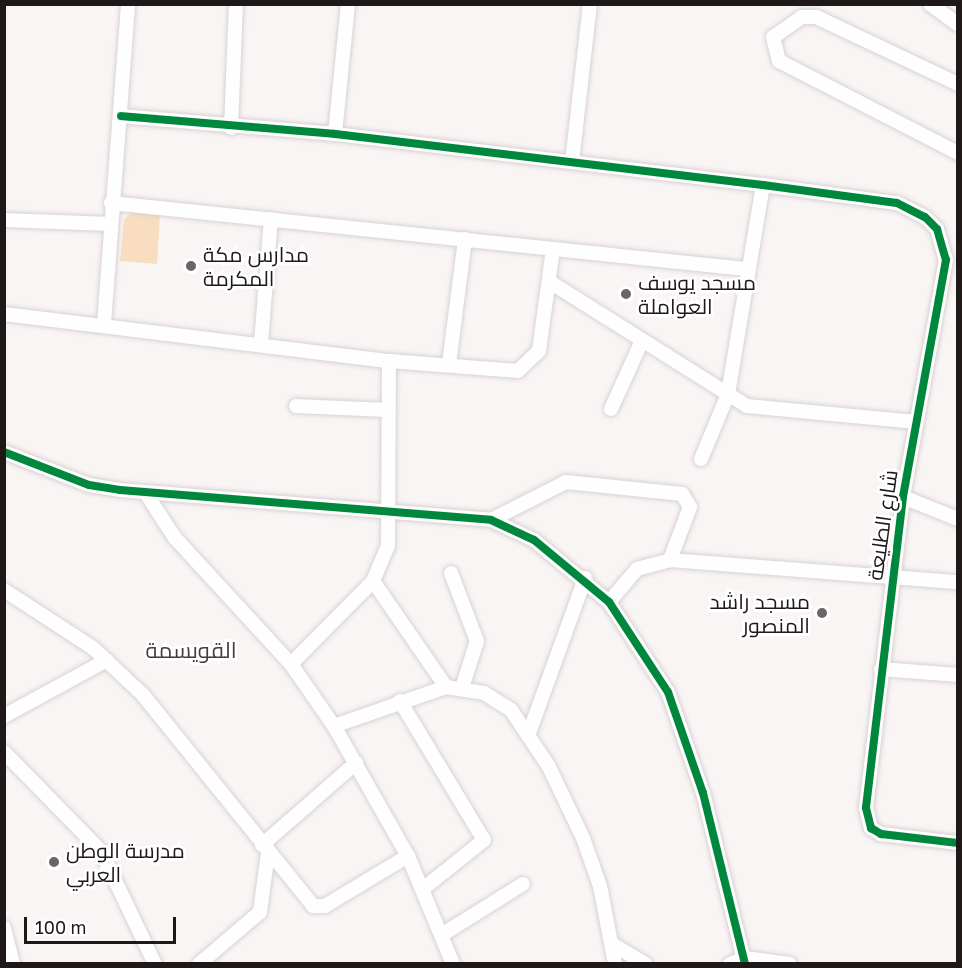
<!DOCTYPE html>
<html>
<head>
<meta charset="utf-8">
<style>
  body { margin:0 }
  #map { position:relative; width:962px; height:968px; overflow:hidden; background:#faf5f5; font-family:"Golos Text",Cairo,sans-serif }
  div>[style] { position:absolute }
  .green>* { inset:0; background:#f8ddc0 }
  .roads { filter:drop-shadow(0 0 2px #d8d2d3) drop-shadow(0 0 2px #d8d2d3) }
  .minor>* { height:14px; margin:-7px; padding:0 7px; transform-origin:7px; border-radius:7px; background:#fefefe }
  .cycleway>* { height:8px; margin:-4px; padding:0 4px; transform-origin:4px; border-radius:4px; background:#00873e }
  .dots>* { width:16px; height:16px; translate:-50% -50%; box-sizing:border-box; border:3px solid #fff; border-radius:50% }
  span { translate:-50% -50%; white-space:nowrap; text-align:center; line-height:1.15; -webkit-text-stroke:5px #fff; paint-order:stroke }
  .poi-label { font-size:21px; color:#1f1819 }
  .left { translate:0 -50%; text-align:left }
  .right { translate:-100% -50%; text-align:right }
  .street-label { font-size:21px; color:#1f1819 }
  .neighbourhood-label { font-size:22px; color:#483a3c }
  .frame { position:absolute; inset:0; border:6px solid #1f1819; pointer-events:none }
  .scale { position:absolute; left:24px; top:917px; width:152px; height:27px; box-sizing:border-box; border:3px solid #1f1819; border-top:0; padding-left:8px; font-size:18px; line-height:21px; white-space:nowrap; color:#1f1819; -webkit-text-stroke:4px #fff; paint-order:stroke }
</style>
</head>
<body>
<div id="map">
  <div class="green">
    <div style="clip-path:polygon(132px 212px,160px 214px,157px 264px,120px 261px,124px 219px)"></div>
  </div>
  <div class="roads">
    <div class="minor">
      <div style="left:930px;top:4px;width:34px;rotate:36deg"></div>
      <div style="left:958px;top:84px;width:157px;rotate:-154.7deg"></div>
      <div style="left:816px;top:17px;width:14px;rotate:180deg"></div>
      <div style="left:802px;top:17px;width:35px;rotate:145deg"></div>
      <div style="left:773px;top:37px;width:25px;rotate:76deg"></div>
      <div style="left:779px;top:61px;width:201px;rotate:27.2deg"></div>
      <div style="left:121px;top:116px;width:215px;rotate:4.8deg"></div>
      <div style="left:335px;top:134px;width:431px;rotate:6.8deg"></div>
      <div style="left:763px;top:185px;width:135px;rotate:7.7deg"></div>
      <div style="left:897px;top:203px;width:31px;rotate:27deg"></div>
      <div style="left:925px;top:217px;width:17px;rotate:45deg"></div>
      <div style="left:937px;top:229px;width:32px;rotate:74deg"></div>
      <div style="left:946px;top:260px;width:241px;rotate:100.3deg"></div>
      <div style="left:903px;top:497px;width:313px;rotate:96.8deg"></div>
      <div style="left:866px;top:808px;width:21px;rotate:76deg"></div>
      <div style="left:871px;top:828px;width:12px;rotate:31deg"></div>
      <div style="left:881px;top:834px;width:78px;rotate:6.7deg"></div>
      <div style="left:231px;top:128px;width:124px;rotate:-87.7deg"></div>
      <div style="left:335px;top:134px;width:131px;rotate:-84.3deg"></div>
      <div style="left:572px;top:162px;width:159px;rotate:-83.5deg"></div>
      <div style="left:111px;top:203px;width:638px;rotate:5.93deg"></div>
      <div style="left:4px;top:220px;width:106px;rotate:2.2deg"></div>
      <div style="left:550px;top:282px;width:233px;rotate:32.2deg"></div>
      <div style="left:747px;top:406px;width:170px;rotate:5.4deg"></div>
      <div style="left:4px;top:314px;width:388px;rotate:7deg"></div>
      <div style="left:389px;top:361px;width:129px;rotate:4.4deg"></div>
      <div style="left:518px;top:371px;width:29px;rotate:-44deg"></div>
      <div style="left:539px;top:351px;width:103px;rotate:-82.2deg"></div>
      <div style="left:104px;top:324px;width:321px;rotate:-85.7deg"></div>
      <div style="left:261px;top:343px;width:124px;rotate:-85.4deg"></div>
      <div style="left:449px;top:364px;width:126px;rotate:-82.7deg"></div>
      <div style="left:296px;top:406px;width:90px;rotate:2.5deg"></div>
      <div style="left:611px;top:409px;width:72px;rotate:-65.6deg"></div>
      <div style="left:4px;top:452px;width:91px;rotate:21.2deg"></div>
      <div style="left:89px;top:485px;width:31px;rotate:9deg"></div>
      <div style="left:120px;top:490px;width:372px;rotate:4.6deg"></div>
      <div style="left:491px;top:520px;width:47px;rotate:24.9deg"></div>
      <div style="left:534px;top:540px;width:97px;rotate:39.6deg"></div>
      <div style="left:609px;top:602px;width:108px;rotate:56.8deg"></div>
      <div style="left:668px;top:692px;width:107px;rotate:70.9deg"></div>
      <div style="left:703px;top:793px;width:176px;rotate:76.2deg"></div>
      <div style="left:701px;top:459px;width:70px;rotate:-67.4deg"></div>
      <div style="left:728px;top:394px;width:212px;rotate:-80.5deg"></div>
      <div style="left:145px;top:492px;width:55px;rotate:56.9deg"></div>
      <div style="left:175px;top:538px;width:171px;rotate:47.4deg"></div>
      <div style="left:291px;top:664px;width:75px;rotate:55.3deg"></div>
      <div style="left:334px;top:726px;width:150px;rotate:60.4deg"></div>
      <div style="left:408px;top:856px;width:117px;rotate:67.4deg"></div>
      <div style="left:903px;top:497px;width:59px;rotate:21.8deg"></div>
      <div style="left:491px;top:520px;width:84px;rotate:-26.9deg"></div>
      <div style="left:566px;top:482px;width:117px;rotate:5.9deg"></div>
      <div style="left:682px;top:494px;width:15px;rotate:58deg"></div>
      <div style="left:690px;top:507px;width:57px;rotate:110.7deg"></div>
      <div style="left:451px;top:573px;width:73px;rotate:69.1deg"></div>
      <div style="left:477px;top:641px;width:49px;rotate:107.7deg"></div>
      <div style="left:373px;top:581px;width:129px;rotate:55.4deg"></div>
      <div style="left:4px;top:590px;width:106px;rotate:33.1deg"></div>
      <div style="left:93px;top:648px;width:69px;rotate:43.2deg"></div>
      <div style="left:143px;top:695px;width:271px;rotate:51.1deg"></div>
      <div style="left:313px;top:906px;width:12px"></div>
      <div style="left:325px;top:906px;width:97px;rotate:-31.1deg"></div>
      <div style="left:609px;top:602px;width:43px;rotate:-49.7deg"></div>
      <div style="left:637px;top:569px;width:34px;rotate:-15deg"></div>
      <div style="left:670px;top:560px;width:289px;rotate:4.4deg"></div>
      <div style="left:291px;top:664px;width:117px;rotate:-45.3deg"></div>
      <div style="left:373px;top:581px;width:38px;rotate:-67deg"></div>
      <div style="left:388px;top:546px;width:185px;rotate:-89.7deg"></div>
      <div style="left:881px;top:669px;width:77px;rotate:4.5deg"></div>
      <div style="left:400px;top:701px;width:162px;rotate:58.9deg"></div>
      <div style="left:484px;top:840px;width:77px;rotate:141.3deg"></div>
      <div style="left:4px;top:716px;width:117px;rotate:-28.5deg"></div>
      <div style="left:334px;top:726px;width:119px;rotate:-19.2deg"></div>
      <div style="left:446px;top:687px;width:38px;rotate:9deg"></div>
      <div style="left:484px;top:693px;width:32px;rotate:32deg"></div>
      <div style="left:511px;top:710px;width:66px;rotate:56.1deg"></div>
      <div style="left:548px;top:765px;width:81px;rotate:64.4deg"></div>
      <div style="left:583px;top:838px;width:51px;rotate:70.5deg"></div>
      <div style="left:600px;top:886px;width:79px;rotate:79.1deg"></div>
      <div style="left:529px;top:733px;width:165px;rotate:-70.1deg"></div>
      <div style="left:4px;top:752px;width:139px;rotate:45.6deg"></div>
      <div style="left:101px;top:851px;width:125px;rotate:64.5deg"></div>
      <div style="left:262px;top:845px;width:125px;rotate:-41.1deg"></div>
      <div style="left:4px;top:928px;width:37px;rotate:76deg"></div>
      <div style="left:443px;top:934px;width:94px;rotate:-32deg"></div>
      <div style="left:612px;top:944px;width:39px;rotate:31deg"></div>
      <div style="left:199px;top:964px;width:80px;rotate:-40.4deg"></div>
      <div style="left:260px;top:912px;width:60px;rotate:-82.3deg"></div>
      <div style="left:730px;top:964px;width:16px;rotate:-22deg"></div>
      <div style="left:745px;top:958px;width:45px;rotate:7.6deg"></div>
    </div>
  </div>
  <div class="cycleway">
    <div style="left:121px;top:116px;width:215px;rotate:4.8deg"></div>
    <div style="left:335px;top:134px;width:431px;rotate:6.8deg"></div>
    <div style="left:763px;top:185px;width:135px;rotate:7.7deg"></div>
    <div style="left:897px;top:203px;width:31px;rotate:27deg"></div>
    <div style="left:925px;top:217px;width:17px;rotate:45deg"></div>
    <div style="left:937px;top:229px;width:32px;rotate:74deg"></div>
    <div style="left:946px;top:260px;width:241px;rotate:100.3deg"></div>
    <div style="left:903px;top:497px;width:313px;rotate:96.8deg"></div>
    <div style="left:866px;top:808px;width:21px;rotate:76deg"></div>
    <div style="left:871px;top:828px;width:12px;rotate:31deg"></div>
    <div style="left:881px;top:834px;width:78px;rotate:6.7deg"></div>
    <div style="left:4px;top:452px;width:91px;rotate:21.2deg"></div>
    <div style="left:89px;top:485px;width:31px;rotate:9deg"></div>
    <div style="left:120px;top:490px;width:372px;rotate:4.6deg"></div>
    <div style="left:491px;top:520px;width:47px;rotate:24.9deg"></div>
    <div style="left:534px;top:540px;width:97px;rotate:39.6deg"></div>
    <div style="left:609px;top:602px;width:108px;rotate:56.8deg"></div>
    <div style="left:668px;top:692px;width:107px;rotate:70.9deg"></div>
    <div style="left:703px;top:793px;width:176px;rotate:76.2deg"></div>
  </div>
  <div class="dots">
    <div style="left:191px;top:266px;background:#6c6566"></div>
    <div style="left:626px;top:294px;background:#6c6566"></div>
    <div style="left:822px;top:613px;background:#6c6566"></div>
    <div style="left:54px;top:862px;background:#6c6566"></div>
  </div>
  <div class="poi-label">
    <span class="left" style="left:203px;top:266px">مدارس مكة<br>المكرمة</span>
    <span class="left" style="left:638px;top:294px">مسجد يوسف<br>العواملة</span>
    <span class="right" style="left:810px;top:613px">مسجد راشد<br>المنصور</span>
    <span class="left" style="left:66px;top:862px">مدرسة الوطن<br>العربي</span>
  </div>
  <div class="street-label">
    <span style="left:882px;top:525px;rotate:-82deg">شارع الطليعة</span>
  </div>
  <div class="neighbourhood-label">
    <span style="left:191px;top:650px">القويسمة</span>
  </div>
  <div class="frame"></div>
  <div class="scale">100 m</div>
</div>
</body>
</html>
